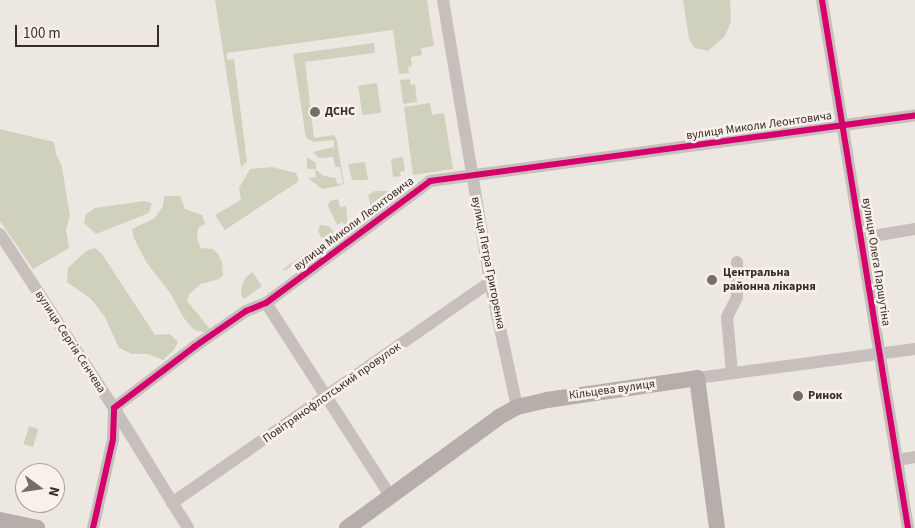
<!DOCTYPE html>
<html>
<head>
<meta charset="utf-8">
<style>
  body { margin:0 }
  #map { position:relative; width:915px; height:528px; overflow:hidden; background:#ede7e2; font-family:"Source Sans 3",sans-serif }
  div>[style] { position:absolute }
  .green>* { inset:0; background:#d0d1bd; transform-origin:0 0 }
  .minor>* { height:12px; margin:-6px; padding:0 6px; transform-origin:6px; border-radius:6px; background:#c6bfbb }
  .major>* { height:16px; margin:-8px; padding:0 8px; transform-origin:8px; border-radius:8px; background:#b5aeaa }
  .cycleway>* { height:6px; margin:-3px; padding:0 3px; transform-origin:3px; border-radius:3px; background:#d6006c }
  .dots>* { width:14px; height:14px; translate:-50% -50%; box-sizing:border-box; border:2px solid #f8f0ea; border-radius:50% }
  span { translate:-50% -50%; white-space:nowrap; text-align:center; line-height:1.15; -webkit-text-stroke:5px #f8f0ea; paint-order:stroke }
  .poi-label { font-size:12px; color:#362c2a; font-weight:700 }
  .left { translate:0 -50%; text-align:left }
  .street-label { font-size:12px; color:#362c2a }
  .north { position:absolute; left:15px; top:463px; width:50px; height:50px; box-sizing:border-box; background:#f8f0ea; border:1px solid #aaa29d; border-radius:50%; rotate:104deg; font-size:14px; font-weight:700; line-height:20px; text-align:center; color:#362c2a }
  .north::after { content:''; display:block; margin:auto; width:18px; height:22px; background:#766d6a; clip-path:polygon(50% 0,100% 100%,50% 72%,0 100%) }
  .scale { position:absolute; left:15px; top:25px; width:144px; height:22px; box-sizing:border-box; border:2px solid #362c2a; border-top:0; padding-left:6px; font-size:15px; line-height:18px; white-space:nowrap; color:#362c2a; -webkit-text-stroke:4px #f8f0ea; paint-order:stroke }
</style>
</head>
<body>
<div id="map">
  <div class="green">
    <div style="clip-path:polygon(215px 0,427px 0,434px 46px,421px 48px,422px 55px,411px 57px,412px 66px,408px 67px,409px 73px,399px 74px,393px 30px,227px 53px,227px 60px,234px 59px,247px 162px,241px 167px)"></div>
    <div style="clip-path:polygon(683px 0,730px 0,731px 21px,725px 36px,708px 51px,695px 48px,689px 39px)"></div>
    <div style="clip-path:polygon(374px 43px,375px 53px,305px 62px,314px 138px,334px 135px,337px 141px,344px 183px,339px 186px,322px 189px,308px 178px,316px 177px,315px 169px,307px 169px,307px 157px,316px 163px,316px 170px,324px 176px,336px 178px,337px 184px,343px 183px,340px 167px,335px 167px,333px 157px,319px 158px,313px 152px,334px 147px,334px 140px,314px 142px,306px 138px,293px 54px)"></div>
    <div style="clip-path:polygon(410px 79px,411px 85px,415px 84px,417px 102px,403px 104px,400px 80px)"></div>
    <div style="left:377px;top:83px;width:30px;height:19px;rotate:82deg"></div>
    <div style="clip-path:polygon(430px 103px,432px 115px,444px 113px,453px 169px,413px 175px,404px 107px)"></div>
    <div style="clip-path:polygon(0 129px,54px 142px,56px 154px,62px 167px,70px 216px,66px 230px,69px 248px,33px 269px,0 221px)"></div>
    <div style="clip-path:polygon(403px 157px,405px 171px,400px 172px,401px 176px,393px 177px,391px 159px)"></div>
    <div style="clip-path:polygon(365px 162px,368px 180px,352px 180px,348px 164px)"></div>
    <div style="clip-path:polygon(272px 167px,296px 173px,299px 181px,225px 230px,215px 215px,241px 200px,239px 188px,250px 169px)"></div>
    <div style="clip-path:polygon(395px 191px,398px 194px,396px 197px,349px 231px,342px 222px,337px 225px,328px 206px,330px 201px,338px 199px,340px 207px,346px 206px,348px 228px,372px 211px,368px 195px,375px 191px)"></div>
    <div style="clip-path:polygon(164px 196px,180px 196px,185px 209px,202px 215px,205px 224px,198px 228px,197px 239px,201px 248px,213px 249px,218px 254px,222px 262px,223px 275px,219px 279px,201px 284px,189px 294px,187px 301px,210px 329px,204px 332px,194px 330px,183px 317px,171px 294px,146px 262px,134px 238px,132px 229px,155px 218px,163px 206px)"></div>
    <div style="clip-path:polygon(144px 201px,152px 203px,149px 213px,96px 234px,84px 223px,86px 214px,95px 208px)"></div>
    <div style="clip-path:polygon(320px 225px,329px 226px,336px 235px,284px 271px,283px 269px,323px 241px,318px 231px)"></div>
    <div style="clip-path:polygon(95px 248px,102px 254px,155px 335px,170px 334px,178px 342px,174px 350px,163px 360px,148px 354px,132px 354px,119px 348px,105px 317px,91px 299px,67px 282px,68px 268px,86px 251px)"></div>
    <div style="clip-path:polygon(252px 272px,262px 286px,244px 299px,241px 295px,242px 285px,246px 277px)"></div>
    <div style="left:29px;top:426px;width:10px;height:19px;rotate:17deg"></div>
  </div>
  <div class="minor">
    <div style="left:443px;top:0;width:286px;rotate:80.5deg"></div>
    <div style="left:490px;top:282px;width:128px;rotate:77.8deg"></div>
    <div style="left:822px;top:0;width:535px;rotate:80.75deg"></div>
    <div style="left:0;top:234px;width:208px;rotate:56.8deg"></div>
    <div style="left:114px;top:408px;width:141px;rotate:58.3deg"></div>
    <div style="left:861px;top:238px;width:55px;rotate:-9.5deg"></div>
    <div style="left:266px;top:303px;width:231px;rotate:57.2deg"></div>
    <div style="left:732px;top:373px;width:56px;rotate:-95.1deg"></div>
    <div style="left:727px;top:317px;width:22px;rotate:-63deg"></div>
    <div style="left:737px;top:297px;width:35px;rotate:-90deg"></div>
    <div style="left:697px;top:378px;width:220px;rotate:-7.6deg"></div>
    <div style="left:898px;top:460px;width:17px;rotate:-10deg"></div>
    <div style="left:172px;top:503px;width:387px;rotate:-34.8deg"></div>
    <div style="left:93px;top:528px;width:91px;rotate:-77.3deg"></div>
    <div style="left:113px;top:439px;width:31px;rotate:-88deg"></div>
    <div style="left:114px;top:408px;width:101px;rotate:-37.3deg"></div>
    <div style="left:194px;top:347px;width:63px;rotate:-34.7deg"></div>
    <div style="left:246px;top:311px;width:22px;rotate:-22deg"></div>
    <div style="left:266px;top:303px;width:204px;rotate:-36.6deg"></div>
    <div style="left:430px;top:181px;width:489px;rotate:-7.7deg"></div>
  </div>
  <div class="major">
    <div style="left:0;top:520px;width:38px;rotate:12deg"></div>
    <div style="left:347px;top:528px;width:188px;rotate:-36.1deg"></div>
    <div style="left:499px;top:417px;width:21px;rotate:-29deg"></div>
    <div style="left:517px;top:407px;width:31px;rotate:-13deg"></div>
    <div style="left:547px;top:400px;width:152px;rotate:-8.3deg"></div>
    <div style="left:697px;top:378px;width:151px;rotate:82.4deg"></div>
  </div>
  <div class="cycleway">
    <div style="left:822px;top:0;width:535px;rotate:80.75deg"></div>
    <div style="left:93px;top:528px;width:91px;rotate:-77.3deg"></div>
    <div style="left:113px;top:439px;width:31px;rotate:-88deg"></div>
    <div style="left:114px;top:408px;width:101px;rotate:-37.3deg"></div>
    <div style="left:194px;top:347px;width:63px;rotate:-34.7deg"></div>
    <div style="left:246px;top:311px;width:22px;rotate:-22deg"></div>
    <div style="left:266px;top:303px;width:204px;rotate:-36.6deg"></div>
    <div style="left:430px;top:181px;width:489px;rotate:-7.7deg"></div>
  </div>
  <div class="dots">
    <div style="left:315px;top:112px;background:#766d6a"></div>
    <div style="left:712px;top:280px;background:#766d6a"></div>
    <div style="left:798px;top:396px;background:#766d6a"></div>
  </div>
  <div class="poi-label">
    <span class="left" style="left:325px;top:112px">ДСНС</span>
    <span class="left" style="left:723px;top:280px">Центральна<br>районна лікарня</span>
    <span class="left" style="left:808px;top:396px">Ринок</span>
  </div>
  <div class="street-label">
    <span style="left:759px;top:126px;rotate:-8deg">вулиця Миколи Леонтовича</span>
    <span style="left:354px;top:224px;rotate:-37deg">вулиця Миколи Леонтовича</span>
    <span style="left:876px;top:262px;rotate:81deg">вулиця Олега Паршутіна</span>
    <span style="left:488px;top:263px;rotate:79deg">вулиця Петра Григоренка</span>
    <span style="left:70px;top:342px;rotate:57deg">вулиця Сергія Сєнчева</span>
    <span style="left:612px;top:390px;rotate:-8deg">Кільцева вулиця</span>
    <span style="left:332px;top:393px;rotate:-35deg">Повітрянофлотський провулок</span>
  </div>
  <div class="north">N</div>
  <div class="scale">100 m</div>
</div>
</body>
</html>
